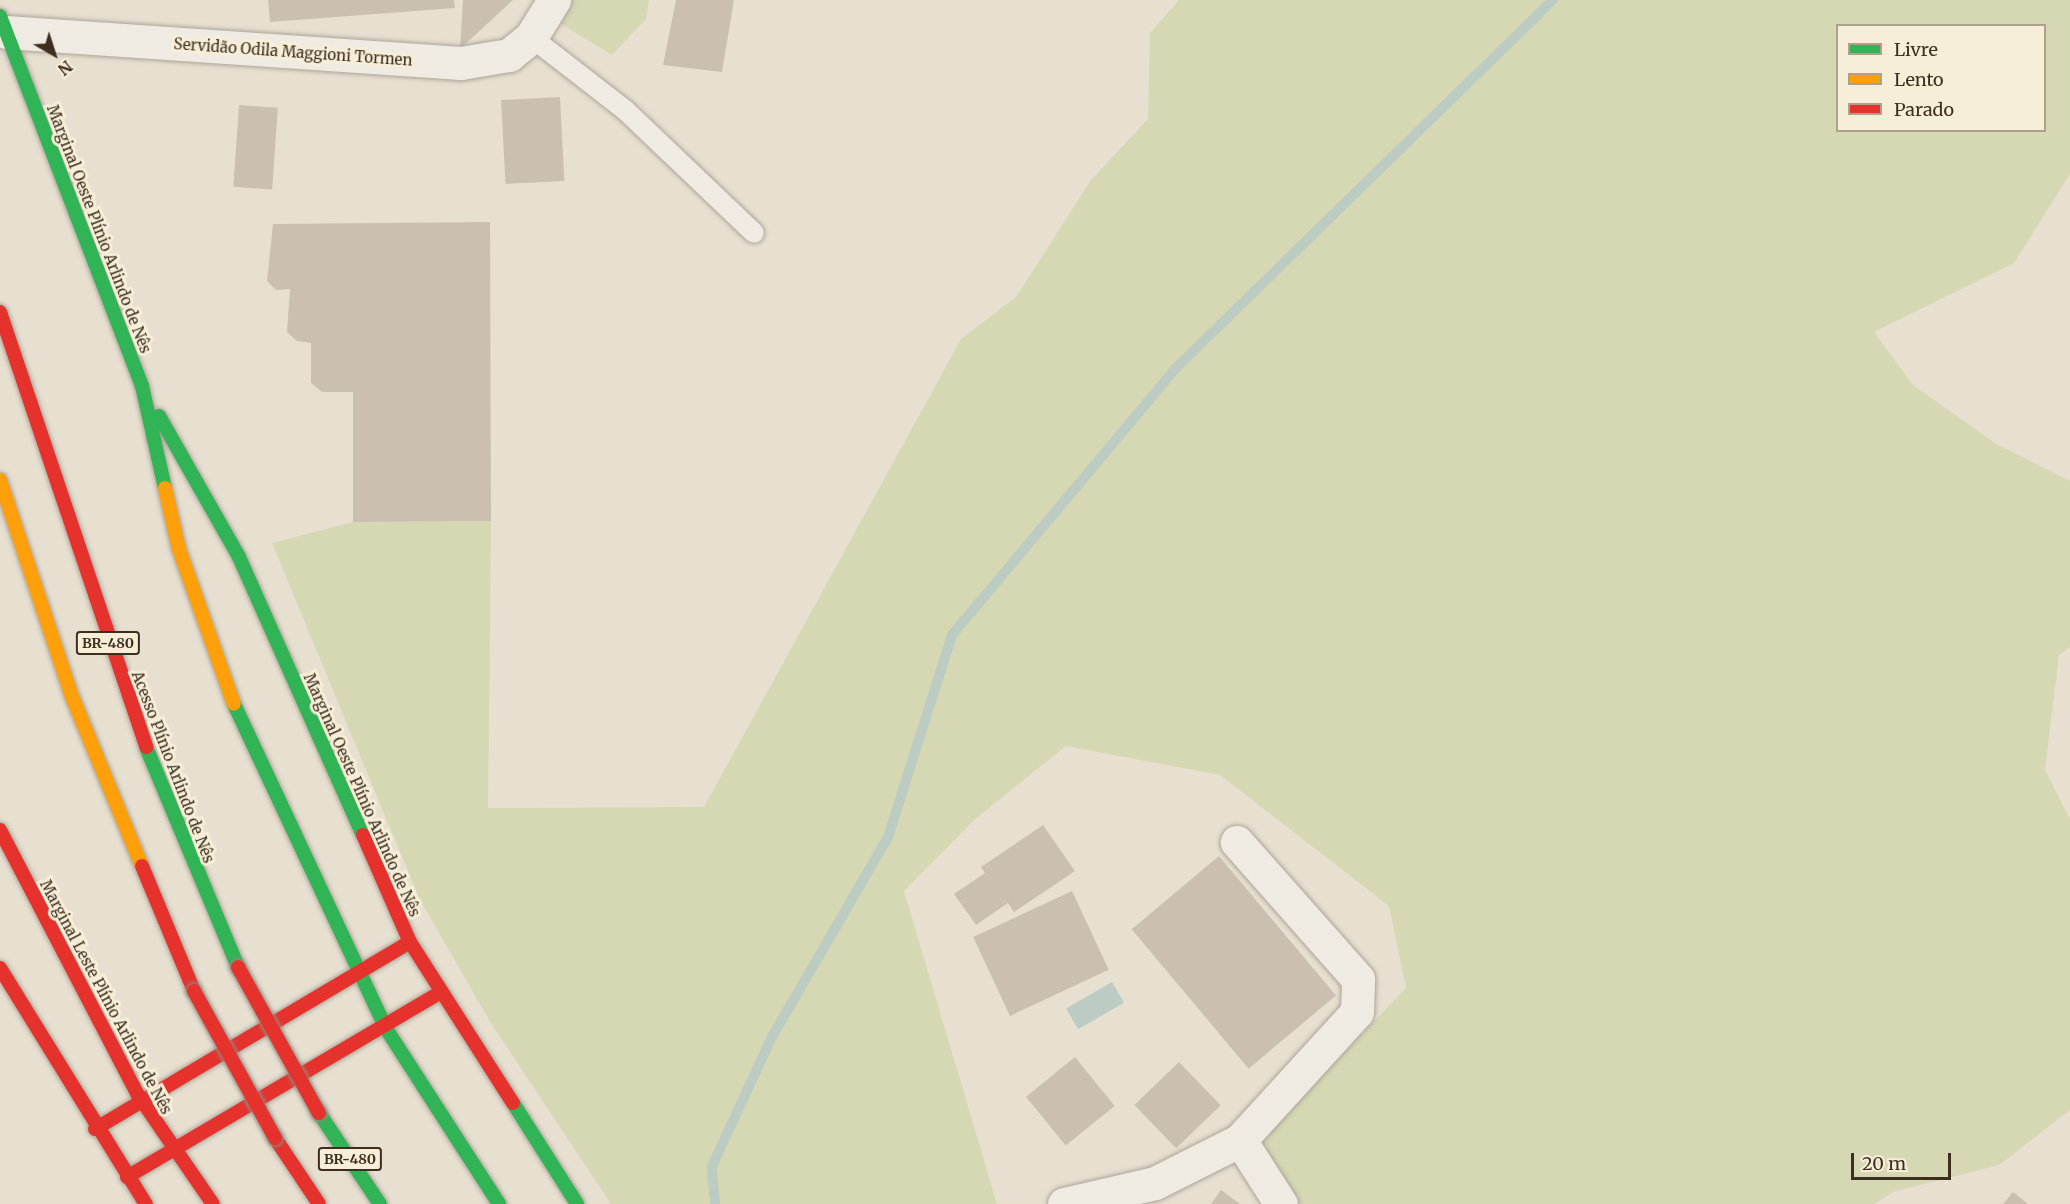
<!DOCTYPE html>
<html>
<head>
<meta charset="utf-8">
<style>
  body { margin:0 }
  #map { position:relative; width:2070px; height:1204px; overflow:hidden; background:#e7e0d1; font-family:Merriweather,serif }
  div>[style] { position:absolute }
  .green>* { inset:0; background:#d6d7b3 }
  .water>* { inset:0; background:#bcccc2; transform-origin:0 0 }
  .stream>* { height:10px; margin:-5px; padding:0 5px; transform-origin:5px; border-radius:5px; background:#bcccc2 }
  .building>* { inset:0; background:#cbbfb2; transform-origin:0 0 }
  .roads { filter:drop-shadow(0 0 2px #ada599) drop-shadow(0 0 2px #ada599) }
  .lane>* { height:20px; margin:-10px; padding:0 10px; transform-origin:10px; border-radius:10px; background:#efebe3 }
  .street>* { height:33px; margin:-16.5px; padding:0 16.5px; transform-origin:16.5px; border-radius:16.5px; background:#efebe3 }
  .fast>* { height:14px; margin:-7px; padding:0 7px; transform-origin:7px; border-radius:7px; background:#30b455 }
  .slow>* { height:14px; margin:-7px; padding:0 7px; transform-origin:7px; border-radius:7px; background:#ff9f0a }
  .jam>* { height:14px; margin:-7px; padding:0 7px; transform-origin:7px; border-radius:7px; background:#e5322d }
  .bridges { filter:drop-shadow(0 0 2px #928b80) drop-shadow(0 0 2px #928b80) }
  .jam-bridge>* { height:14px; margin:-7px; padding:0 7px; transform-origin:7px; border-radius:7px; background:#e5322d }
  span { translate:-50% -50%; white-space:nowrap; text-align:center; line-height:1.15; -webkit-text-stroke:6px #f7eed8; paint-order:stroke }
  .shield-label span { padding:2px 4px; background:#f7eed8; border:2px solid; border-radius:4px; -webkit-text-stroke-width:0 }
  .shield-label { font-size:14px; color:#3d2e20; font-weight:700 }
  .street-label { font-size:15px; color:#3d2e20 }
  .legend { position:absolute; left:1836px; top:24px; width:210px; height:108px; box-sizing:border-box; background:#f7eed8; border:2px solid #ada18e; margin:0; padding:8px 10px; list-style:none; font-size:18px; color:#3d2e20 }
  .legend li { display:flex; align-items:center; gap:12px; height:30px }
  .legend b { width:30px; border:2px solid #ada18e }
  .north { position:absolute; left:24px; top:24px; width:60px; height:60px; -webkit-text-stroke:4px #f7eed8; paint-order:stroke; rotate:141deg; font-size:16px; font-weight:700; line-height:24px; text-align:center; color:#3d2e20 }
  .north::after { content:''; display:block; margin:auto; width:21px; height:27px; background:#3d2e20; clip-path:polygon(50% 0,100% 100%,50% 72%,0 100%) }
  .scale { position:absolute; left:1851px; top:1153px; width:100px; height:27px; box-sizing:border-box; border:3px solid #3d2e20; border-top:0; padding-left:8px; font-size:18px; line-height:21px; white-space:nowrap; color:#3d2e20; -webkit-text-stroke:4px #f7eed8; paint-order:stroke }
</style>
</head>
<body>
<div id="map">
  <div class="green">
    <div style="clip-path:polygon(568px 0,649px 0,646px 19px,612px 55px,558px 22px)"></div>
    <div style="clip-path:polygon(evenodd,1179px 0,2070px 0,2070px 174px,2014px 263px,1874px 332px,1913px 385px,1995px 443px,2070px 481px,2070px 647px,2059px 655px,2045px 770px,2070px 819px,2070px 1110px,1999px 1165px,1893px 1192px,1874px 1204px,1300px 1204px,1261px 1140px,1406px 988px,1389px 906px,1220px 775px,1066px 746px,974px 820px,904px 891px,997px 1204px,611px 1204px,489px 1020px,419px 898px,272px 543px,353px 522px,491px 521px,488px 808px,704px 807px,961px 339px,1016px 297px,1091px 180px,1148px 119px,1150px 33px,1179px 0,1838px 26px,2044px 26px,2044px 130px,1838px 130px,1838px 26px)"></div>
  </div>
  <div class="water">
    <div style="left:1112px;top:982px;width:24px;height:53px;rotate:60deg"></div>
  </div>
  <div class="stream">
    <div style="left:715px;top:1204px;width:38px;rotate:-95deg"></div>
    <div style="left:712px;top:1166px;width:142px;rotate:-65.1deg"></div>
    <div style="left:772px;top:1037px;width:231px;rotate:-59.9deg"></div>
    <div style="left:888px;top:837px;width:212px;rotate:-72.4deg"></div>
    <div style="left:952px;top:635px;width:350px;rotate:-50deg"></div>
    <div style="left:1177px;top:367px;width:525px;rotate:-44.31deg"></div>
  </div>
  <div class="building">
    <div style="clip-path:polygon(268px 0,454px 0,455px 8px,270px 22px)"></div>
    <div style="clip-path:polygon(463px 0,513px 0,460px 49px)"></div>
    <div style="clip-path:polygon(676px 0,734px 0,722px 72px,663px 65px)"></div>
    <div style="left:560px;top:97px;width:84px;height:59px;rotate:87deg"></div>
    <div style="left:239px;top:105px;width:39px;height:82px;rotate:4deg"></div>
    <div style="clip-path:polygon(490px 222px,491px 521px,353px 522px,353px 392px,322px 392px,311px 383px,311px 343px,297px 341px,287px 332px,290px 289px,276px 290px,267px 281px,273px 224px)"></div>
    <div style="clip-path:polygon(1043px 825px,1075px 871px,1014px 912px,1008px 903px,976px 925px,954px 894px,985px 873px,981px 867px)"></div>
    <div style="left:1219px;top:856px;width:182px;height:114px;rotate:50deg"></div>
    <div style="left:1072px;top:891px;width:87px;height:109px;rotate:65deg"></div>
    <div style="left:1075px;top:1057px;width:63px;height:63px;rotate:51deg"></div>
    <div style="left:1179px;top:1062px;width:60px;height:62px;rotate:46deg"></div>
    <div style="clip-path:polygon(1221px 1190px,1240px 1204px,1211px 1204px)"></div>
    <div style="clip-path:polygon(2013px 1192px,2028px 1204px,2003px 1204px)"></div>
  </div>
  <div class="roads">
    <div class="lane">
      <div style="left:531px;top:37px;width:119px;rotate:37.8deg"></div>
      <div style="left:625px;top:110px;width:178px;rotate:43.6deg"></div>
    </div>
    <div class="street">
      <div style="left:6px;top:32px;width:456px;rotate:3.9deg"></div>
      <div style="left:461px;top:63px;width:49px;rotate:-9.5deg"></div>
      <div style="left:509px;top:55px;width:28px;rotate:-39deg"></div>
      <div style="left:531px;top:37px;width:44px;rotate:-58.1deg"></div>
      <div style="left:1240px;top:1140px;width:76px;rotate:57.4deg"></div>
      <div style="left:1064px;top:1204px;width:93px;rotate:-13deg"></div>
      <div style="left:1155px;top:1183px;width:95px;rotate:-26.8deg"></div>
      <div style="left:1240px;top:1140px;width:173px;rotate:-47.6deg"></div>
      <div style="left:1357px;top:1012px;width:33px;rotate:-88deg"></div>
      <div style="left:1358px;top:979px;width:183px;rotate:-131.5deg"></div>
    </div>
    <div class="fast">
      <div style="left:0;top:16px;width:396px;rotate:69deg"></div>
      <div style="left:142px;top:386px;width:105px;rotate:77.3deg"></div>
      <div style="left:159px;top:416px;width:162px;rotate:60.4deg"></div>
      <div style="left:239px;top:557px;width:304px;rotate:66deg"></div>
      <div style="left:234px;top:704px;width:357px;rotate:64.9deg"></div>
      <div style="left:385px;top:1027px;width:211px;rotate:57.2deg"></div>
      <div style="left:146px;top:747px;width:238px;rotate:67.3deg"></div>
      <div style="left:513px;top:1103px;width:120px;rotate:57.6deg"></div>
      <div style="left:319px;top:1113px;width:110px;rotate:56.2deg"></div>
    </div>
    <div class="slow">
      <div style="left:0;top:480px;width:225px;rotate:71.6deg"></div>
      <div style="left:71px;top:694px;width:186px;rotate:67.6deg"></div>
      <div style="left:165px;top:488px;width:63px;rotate:77.1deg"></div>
      <div style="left:179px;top:549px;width:164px;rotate:70.5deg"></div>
    </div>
    <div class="jam">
      <div style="left:0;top:312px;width:459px;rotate:71.4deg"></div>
      <div style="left:0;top:830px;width:299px;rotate:62.5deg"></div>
      <div style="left:138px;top:1095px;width:132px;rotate:55.5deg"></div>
      <div style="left:363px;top:835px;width:117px;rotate:66.3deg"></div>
      <div style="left:410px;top:942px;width:191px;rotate:57.4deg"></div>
      <div style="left:142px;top:866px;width:135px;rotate:67.4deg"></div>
      <div style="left:0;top:968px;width:278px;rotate:58.3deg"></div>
      <div style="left:95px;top:1129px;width:366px;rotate:-30.7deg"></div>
      <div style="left:275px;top:1138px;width:79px;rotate:56.3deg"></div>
      <div style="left:127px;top:1177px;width:362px;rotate:-30.5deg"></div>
    </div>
  </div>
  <div class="bridges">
    <div class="jam-bridge">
      <div style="left:238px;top:967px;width:167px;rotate:61deg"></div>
      <div style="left:194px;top:991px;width:168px;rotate:61.1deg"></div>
    </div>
  </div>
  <div class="shield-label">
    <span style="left:108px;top:643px">BR-480</span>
    <span style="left:350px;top:1159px">BR-480</span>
  </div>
  <div class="street-label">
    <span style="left:293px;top:52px;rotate:4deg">Servidão Odila Maggioni Tormen</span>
    <span style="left:99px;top:229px;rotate:69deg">Marginal Oeste Plínio Arlindo de Nês</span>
    <span style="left:173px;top:767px;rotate:69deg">Acesso Plínio Arlindo de Nês</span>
    <span style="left:362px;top:795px;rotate:66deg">Marginal Oeste Plínio Arlindo de Nês</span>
    <span style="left:106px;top:997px;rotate:62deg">Marginal Leste Plínio Arlindo de Nês</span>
  </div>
  <ul class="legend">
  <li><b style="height:8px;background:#30b455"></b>Livre</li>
  <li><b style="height:8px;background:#ff9f0a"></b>Lento</li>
  <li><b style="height:8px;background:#e5322d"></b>Parado</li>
  </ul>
  <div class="north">N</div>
  <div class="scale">20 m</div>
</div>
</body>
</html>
